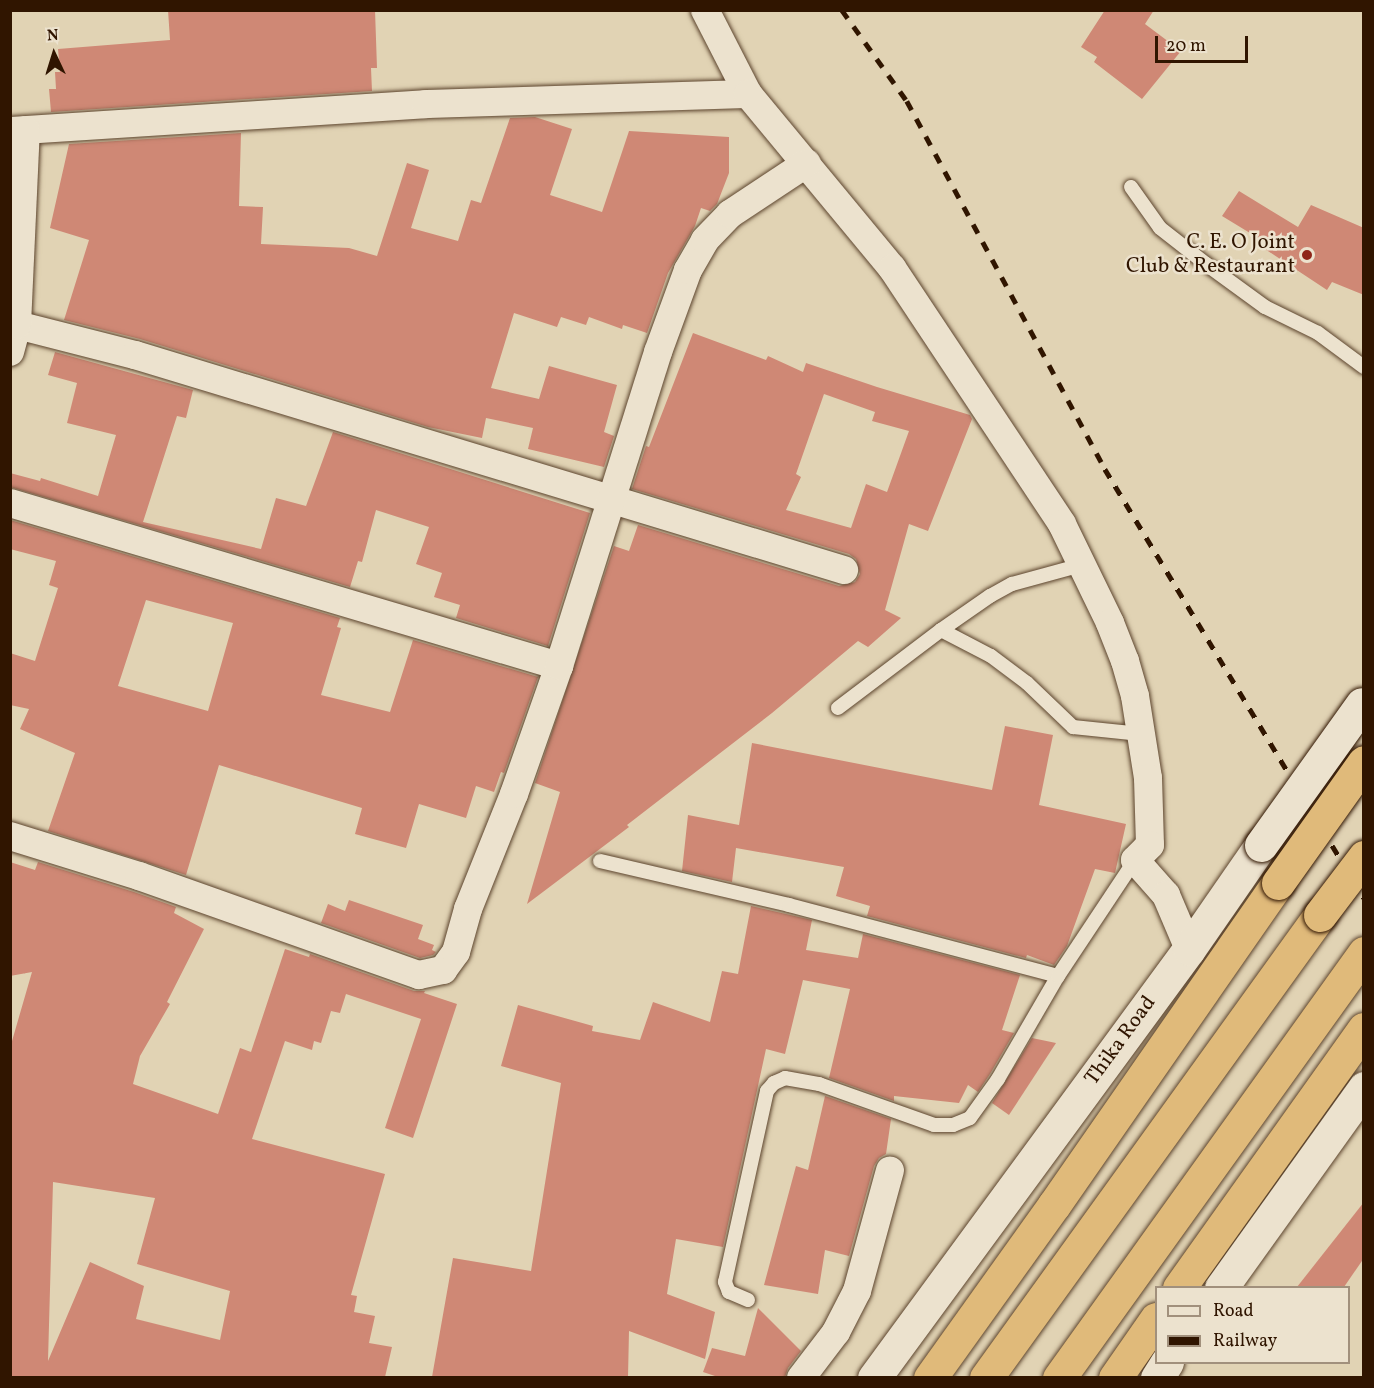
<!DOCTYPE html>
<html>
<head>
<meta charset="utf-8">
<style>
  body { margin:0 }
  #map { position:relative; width:1374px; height:1388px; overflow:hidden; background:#e1d3b4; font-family:Vollkorn,serif }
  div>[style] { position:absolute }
  .building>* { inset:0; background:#cf8875 }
  .roads { filter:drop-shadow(0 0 2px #5c442d) drop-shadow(0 0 2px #5c442d) }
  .lane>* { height:14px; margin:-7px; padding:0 7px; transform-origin:7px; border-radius:7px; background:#ece2ce }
  .street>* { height:28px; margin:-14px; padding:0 14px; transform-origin:14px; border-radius:14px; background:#ece2ce }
  .secondary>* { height:33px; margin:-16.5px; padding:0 16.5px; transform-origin:16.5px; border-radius:16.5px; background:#ece2ce }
  .highway>* { height:33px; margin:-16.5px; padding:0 16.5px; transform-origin:16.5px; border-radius:16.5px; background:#e0ba7a }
  .rail>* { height:4.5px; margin-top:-2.25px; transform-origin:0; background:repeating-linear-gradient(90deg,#301500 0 10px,transparent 0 20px) }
  .bridges { filter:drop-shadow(0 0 2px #301500) drop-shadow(0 0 2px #301500) }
  .secondary-bridge>* { height:33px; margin:-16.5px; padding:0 16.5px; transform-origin:16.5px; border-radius:16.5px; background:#ece2ce }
  .highway-bridge>* { height:33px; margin:-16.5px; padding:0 16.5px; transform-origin:16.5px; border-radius:16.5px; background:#e0ba7a }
  .dots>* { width:16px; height:16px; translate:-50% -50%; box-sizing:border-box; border:3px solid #ece2ce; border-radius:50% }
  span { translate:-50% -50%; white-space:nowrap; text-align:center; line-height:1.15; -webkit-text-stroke:5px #ece2ce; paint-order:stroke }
  .poi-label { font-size:21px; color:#301500 }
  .right { translate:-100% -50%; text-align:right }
  .street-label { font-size:21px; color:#301500 }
  .frame { position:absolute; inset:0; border:12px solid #301500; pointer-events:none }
  .legend { position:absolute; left:1155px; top:1286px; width:195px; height:78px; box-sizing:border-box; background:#ece2ce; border:2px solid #a1907c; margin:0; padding:8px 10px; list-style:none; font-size:18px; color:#301500 }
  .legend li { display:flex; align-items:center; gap:12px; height:30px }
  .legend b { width:30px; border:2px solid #a1907c }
  .north { position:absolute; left:24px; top:24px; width:60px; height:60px; -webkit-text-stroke:4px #ece2ce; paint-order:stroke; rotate:356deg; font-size:16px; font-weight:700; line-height:24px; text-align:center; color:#301500 }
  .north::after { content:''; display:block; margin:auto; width:21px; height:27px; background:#301500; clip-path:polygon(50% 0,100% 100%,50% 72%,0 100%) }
  .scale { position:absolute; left:1155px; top:36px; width:93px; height:27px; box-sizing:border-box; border:3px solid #301500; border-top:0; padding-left:8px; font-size:18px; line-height:21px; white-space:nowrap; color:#301500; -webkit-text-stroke:4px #ece2ce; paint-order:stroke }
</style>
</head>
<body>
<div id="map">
  <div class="building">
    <div style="clip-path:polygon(168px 10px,375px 10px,377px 68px,371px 68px,372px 91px,51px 112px,49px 89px,56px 89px,55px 72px,60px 72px,58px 49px,170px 40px)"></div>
    <div style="clip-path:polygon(1105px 10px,1154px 10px,1145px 24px,1181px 51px,1142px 99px,1094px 62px,1097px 57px,1081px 47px)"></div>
    <div style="clip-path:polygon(535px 117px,572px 129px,550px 195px,602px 212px,629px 131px,729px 137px,729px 173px,717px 204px,710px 211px,701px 208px,695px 226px,668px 273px,647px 333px,623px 325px,622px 329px,589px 317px,586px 325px,561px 317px,557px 327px,514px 313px,491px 388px,539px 399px,549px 366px,617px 385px,604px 432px,614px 436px,604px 467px,528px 449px,533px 428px,486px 418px,482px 438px,428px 427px,140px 339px,64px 320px,89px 240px,50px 228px,69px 144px,241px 133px,239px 206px,263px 207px,261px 244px,349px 248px,377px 256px,407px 163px,429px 170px,411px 228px,458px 241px,471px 200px,481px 203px,510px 118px)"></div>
    <div style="clip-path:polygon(1239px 191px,1298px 227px,1311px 205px,1364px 228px,1364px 295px,1332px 282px,1327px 290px,1265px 249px,1268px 244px,1222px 216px)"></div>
    <div style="clip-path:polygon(evenodd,693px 333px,766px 360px,768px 356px,803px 372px,806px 363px,877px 387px,970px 415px,972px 419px,928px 531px,909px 524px,885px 610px,901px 618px,868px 647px,858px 641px,772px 713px,627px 825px,629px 827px,527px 904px,560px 792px,535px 783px,614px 546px,629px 551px,638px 525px,839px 586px,855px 582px,860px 574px,856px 559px,849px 554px,632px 489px,646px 446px,649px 447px,693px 333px,824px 394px,875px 412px,872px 421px,909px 431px,887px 492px,866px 484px,851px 528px,786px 510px,801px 477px,796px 474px,824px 394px)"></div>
    <div style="clip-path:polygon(55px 352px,193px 390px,186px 418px,177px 416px,143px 522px,261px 549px,276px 498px,306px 506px,333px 432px,590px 513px,548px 646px,456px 618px,460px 605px,434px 597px,442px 573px,416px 564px,429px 527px,376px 510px,362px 562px,358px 561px,350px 587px,10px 487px,10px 473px,40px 481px,41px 478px,98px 496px,116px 435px,67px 423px,77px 383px,48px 375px)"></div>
    <div style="clip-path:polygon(evenodd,10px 520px,340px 618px,337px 627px,341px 628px,321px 695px,390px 712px,413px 640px,538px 677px,504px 773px,501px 772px,494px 792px,476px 786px,466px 818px,419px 804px,406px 848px,355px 834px,362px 808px,219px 765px,186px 875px,48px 831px,75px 753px,20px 729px,29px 709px,10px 705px,10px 653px,35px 661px,58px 588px,49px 585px,56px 561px,10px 549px,10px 520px,146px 600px,233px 623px,208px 711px,118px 686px,146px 600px)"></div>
    <div style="clip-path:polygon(1005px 726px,1053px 735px,1039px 805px,1126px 824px,1115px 873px,1095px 869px,1067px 946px,1054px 965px,1027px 955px,1026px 958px,867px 916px,870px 906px,836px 896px,844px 867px,736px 848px,732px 882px,682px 871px,688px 815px,739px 825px,752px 743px,992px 790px)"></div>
    <div style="clip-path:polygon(evenodd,10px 862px,35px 870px,38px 862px,134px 892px,176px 907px,174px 913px,204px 929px,167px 1002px,170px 1004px,140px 1056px,133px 1084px,218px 1114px,240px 1048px,251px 1052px,285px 949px,309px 957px,310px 954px,414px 991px,425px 991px,424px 993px,457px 1004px,413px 1138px,385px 1128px,421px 1019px,346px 994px,340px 1013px,331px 1011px,321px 1043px,314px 1041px,312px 1050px,285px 1041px,252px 1139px,385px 1174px,351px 1295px,357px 1296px,354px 1312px,375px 1316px,369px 1343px,392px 1347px,385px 1377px,10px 1377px,10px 1048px,32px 972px,10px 976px,10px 862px,53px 1182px,155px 1198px,137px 1264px,230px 1291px,220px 1340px,136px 1319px,144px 1286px,90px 1262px,48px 1361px,53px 1182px)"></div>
    <div style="clip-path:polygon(349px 900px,423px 925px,418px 939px,434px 945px,432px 950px,436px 952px,433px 955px,420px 958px,321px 923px,328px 904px,345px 911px)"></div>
    <div style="clip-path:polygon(751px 906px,812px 920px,806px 950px,858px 958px,863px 934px,1020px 975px,1002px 1030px,1014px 1033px,990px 1074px,978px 1092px,968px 1085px,959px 1103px,894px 1096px,894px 1101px,829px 1078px,850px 989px,803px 980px,785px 1054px,766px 1049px,723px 1247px,676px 1239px,667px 1294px,715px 1312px,705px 1359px,629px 1331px,628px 1377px,432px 1377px,453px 1258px,531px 1271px,561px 1083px,501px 1066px,518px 1005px,593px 1026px,592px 1031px,640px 1040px,653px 1002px,710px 1022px,722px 971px,738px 974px)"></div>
    <div style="clip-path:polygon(1032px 1038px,1056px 1043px,1009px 1115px,992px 1103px)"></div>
    <div style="clip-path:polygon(825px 1096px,891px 1119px,886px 1154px,879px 1158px,874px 1166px,849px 1256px,825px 1250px,818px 1294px,764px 1285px,796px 1166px,808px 1170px)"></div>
    <div style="clip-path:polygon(1364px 1202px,1364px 1258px,1344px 1287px,1297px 1287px)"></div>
    <div style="clip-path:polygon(758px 1308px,801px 1351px,788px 1368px,785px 1377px,718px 1377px,703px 1372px,712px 1348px,745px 1356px)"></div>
  </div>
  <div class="roads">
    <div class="lane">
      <div style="left:1131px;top:187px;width:50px;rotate:54.7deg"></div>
      <div style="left:1160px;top:228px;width:58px;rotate:38deg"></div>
      <div style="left:1206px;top:264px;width:73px;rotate:36.1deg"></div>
      <div style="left:1265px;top:307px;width:59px;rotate:26.1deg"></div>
      <div style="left:1318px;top:333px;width:57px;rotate:36.5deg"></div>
      <div style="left:941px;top:630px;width:56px;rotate:27.5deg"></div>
      <div style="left:991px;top:656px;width:45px;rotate:36.9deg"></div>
      <div style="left:1027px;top:683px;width:64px;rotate:43.7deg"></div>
      <div style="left:1073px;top:727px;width:68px;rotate:5.9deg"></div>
      <div style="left:838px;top:708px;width:129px;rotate:-37.1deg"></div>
      <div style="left:941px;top:630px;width:60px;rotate:-34.8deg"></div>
      <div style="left:990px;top:596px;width:25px;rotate:-29deg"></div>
      <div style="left:1012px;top:584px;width:73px;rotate:-15.2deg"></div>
      <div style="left:600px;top:861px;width:194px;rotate:13.1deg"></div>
      <div style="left:789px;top:905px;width:278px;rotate:14.8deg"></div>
      <div style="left:748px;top:1300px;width:21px;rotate:-157deg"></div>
      <div style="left:729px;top:1292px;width:11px;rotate:-112deg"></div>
      <div style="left:725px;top:1282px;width:196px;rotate:-77.6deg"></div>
      <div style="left:767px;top:1091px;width:11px;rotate:-49deg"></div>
      <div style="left:774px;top:1083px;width:12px;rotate:-24deg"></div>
      <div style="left:785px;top:1078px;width:35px;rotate:10deg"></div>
      <div style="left:819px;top:1084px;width:122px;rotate:19.6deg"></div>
      <div style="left:934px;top:1125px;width:19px"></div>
      <div style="left:953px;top:1125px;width:18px;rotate:-22deg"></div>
      <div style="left:970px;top:1118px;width:48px;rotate:-54.3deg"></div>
      <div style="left:998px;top:1079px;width:119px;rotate:-59.8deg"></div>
      <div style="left:1058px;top:976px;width:139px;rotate:-56.4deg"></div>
    </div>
    <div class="street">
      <div style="left:705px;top:10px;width:94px;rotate:62.9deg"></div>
      <div style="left:10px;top:131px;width:417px;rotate:-3.7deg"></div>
      <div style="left:426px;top:104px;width:322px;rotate:-1.8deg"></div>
      <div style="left:748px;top:94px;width:226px;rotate:50.4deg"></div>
      <div style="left:892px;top:268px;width:307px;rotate:56.4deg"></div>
      <div style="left:1062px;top:524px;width:110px;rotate:64.1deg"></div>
      <div style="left:1110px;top:623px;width:41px;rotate:68.5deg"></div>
      <div style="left:1125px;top:661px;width:36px;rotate:74deg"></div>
      <div style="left:1135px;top:696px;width:83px;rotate:81deg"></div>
      <div style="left:1148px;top:778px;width:67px;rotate:88.3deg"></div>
      <div style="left:1150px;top:845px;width:21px;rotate:135deg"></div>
      <div style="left:1135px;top:860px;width:47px;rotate:48.5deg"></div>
      <div style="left:1166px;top:895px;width:59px;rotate:66.9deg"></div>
      <div style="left:17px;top:325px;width:122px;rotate:14.3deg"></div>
      <div style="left:135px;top:355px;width:741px;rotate:16.87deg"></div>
      <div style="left:10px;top:352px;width:28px;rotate:-75deg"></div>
      <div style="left:17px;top:325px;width:195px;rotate:-87.4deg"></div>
      <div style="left:10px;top:503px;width:573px;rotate:16.54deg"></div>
      <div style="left:10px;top:836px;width:135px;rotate:17.2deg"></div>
      <div style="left:139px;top:876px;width:297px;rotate:19.5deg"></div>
      <div style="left:419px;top:975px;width:25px;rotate:-12deg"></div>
      <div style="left:443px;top:970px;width:22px;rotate:-54deg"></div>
      <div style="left:456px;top:952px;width:45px;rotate:-74.4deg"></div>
      <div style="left:468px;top:909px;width:124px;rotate:-68.2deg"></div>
      <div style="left:514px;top:794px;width:136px;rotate:-70.6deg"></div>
      <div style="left:559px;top:666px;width:329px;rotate:-72.5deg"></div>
      <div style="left:658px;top:352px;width:87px;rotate:-69.9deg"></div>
      <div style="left:688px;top:270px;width:34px;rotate:-60deg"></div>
      <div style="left:705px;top:240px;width:36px;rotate:-46deg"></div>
      <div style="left:730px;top:214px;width:92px;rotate:-33.5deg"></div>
      <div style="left:801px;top:1378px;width:58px;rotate:-52.7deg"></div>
      <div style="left:836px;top:1332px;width:46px;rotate:-62.9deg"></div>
      <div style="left:857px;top:1291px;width:125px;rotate:-74.7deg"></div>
    </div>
    <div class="secondary">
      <div style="left:1221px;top:1288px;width:246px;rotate:-54.4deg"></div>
      <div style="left:874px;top:1378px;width:532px;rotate:-53.71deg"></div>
      <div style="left:1189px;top:949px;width:126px;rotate:-55.3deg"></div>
      <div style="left:1157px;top:1378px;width:19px;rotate:-58deg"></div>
    </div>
    <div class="highway">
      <div style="left:1179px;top:1288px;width:318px;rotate:-54.5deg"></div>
      <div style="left:930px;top:1378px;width:213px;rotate:-54.4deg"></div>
      <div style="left:1054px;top:1205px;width:392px;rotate:-55.2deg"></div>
      <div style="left:986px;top:1378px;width:571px;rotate:-54.19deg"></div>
      <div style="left:1059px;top:1378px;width:523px;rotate:-54.33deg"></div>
      <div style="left:1115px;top:1378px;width:72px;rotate:-55.2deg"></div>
    </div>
  </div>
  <div class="rail">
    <div style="left:842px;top:10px;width:112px;rotate:54.5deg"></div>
    <div style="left:907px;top:101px;width:418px;rotate:61.7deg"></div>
    <div style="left:1105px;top:469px;width:501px;rotate:58.88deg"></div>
  </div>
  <div class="bridges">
    <div class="secondary-bridge">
      <div style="left:1261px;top:845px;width:173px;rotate:-54.4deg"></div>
    </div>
    <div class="highway-bridge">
      <div style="left:1278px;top:883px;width:148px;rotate:-54.6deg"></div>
      <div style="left:1320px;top:915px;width:73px;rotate:-52.8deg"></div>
    </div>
  </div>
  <div class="dots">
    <div style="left:1307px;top:255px;background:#8f2418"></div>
  </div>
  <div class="poi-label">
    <span class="right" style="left:1295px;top:255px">C. E. O Joint<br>Club &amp; Restaurant</span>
  </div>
  <div class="street-label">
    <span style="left:1121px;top:1041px;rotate:-54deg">Thika Road</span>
  </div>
  <div class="frame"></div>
  <ul class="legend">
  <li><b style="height:8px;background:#ece2ce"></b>Road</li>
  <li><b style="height:8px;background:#301500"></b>Railway</li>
  </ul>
  <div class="north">N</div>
  <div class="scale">20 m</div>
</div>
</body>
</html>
